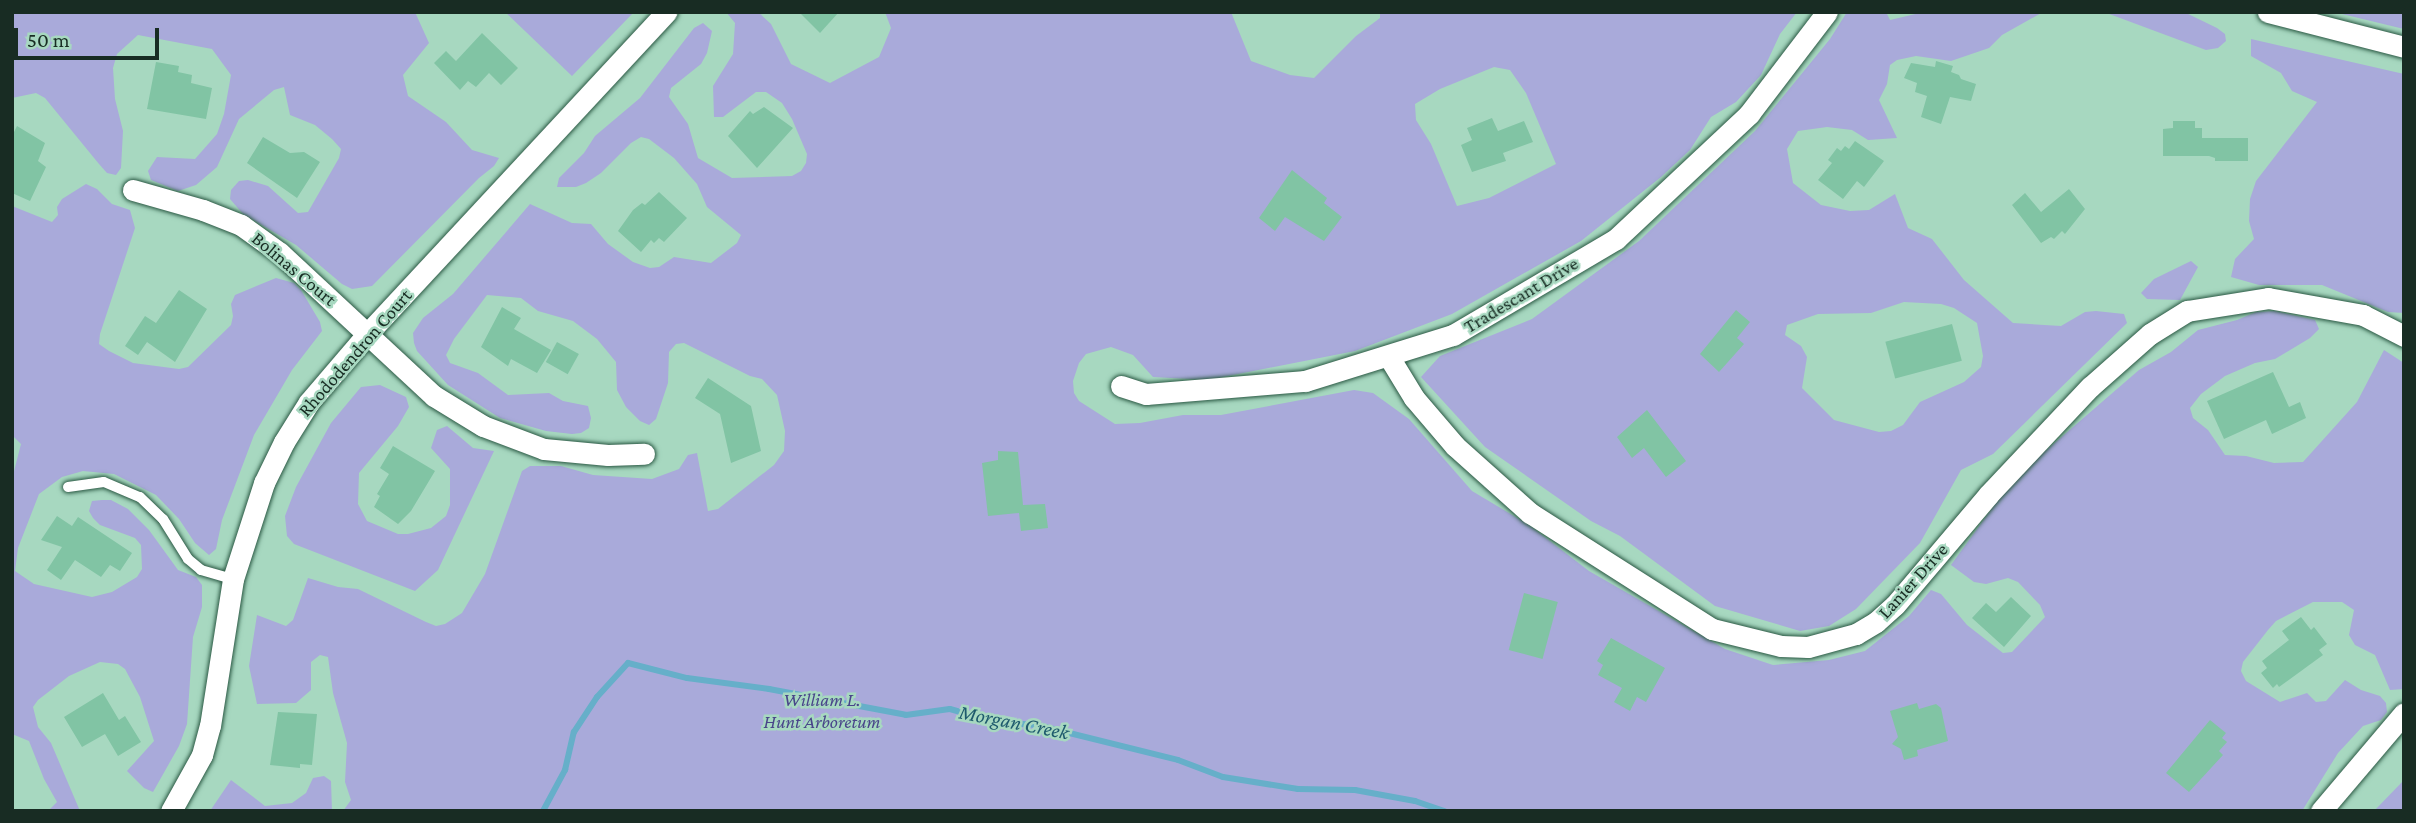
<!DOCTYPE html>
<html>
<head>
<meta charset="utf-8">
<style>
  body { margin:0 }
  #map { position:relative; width:2416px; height:823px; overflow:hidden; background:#a7d8c0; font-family:"Crimson Pro",serif }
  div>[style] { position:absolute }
  .green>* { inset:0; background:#a9aada }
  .stream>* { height:6px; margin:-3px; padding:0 3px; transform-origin:3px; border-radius:3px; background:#66afc9 }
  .building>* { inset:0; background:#81c4a4; transform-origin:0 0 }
  .roads { filter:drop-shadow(0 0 2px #2a5843) drop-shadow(0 0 2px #2a5843) }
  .service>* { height:10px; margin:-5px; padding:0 5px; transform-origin:5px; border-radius:5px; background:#fff }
  .minor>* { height:21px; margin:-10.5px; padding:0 10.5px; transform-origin:10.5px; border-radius:10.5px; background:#fff }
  span { translate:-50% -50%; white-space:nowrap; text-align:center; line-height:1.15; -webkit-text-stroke:5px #a7d8c0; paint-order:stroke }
  .street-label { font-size:19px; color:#182c23 }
  .park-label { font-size:19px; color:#49458a; font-style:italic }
  .water-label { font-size:21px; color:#1e5a6d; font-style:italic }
  .frame { position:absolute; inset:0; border:14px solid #182c23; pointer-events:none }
  .scale { position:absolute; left:14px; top:28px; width:145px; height:32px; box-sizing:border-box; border:4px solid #182c23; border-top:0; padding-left:9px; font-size:21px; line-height:24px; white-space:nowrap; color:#182c23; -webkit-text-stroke:5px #a7d8c0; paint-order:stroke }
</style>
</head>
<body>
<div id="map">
  <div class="green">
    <div style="clip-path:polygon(12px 12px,415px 12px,429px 43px,403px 75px,408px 96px,446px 122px,472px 150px,499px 158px,494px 166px,479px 178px,372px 286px,352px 289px,342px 284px,296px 245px,243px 214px,230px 199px,231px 190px,239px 181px,248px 180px,268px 186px,298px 213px,308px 212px,339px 158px,341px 149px,332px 139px,315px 125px,290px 115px,284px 87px,274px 90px,239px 119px,217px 167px,196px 185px,178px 191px,151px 180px,148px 171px,157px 157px,195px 159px,217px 134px,224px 114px,231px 75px,212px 49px,138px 35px,117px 54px,113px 68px,115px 99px,123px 131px,121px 168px,116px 175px,107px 173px,99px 164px,45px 98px,36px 93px,12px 98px)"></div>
    <div style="clip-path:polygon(505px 12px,575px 14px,634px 12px,572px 76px)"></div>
    <div style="clip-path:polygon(evenodd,726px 12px,758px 12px,771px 24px,791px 64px,830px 83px,879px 57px,891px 28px,885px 12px,1231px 12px,1251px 61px,1290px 75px,1314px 78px,1356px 36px,1380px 18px,1380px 12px,1797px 12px,1780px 34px,1761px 75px,1736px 102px,1711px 117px,1690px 150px,1661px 177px,1581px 241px,1452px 314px,1355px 351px,1208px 380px,1153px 377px,1133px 355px,1111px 347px,1086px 354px,1079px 363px,1073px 381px,1074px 393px,1079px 401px,1115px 424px,1140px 423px,1183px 415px,1221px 415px,1354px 390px,1373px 393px,1409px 419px,1472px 491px,1529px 525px,1589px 571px,1725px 649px,1773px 665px,1829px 660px,1865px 651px,1909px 616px,1931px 590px,1941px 594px,1967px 625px,2003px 653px,2012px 652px,2045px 617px,2040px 605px,2018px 582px,2008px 578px,1986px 584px,1974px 582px,1951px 565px,2014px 478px,2139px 370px,2171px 352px,2198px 330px,2237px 320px,2256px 312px,2275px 311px,2315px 320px,2319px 329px,2310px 338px,2275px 359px,2255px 363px,2225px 376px,2201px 394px,2190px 408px,2193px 418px,2208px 430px,2225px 455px,2246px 456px,2274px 463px,2303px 462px,2357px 402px,2384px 350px,2404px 363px,2404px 689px,2390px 690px,2375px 655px,2355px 645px,2349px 635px,2354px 610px,2342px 602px,2313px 602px,2276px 621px,2268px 630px,2243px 662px,2241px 671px,2246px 681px,2280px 702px,2307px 693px,2316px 702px,2326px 701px,2345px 680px,2361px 690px,2380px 696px,2386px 703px,2387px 712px,2381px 720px,2363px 726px,2338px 753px,2302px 811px,343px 811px,351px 800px,345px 782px,347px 743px,333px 693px,328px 657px,320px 655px,311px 662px,311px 690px,296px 703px,257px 704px,249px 666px,257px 615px,286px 626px,293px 620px,308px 578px,338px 587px,358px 589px,426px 622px,436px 626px,445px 624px,462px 613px,485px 574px,522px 471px,530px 466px,561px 466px,593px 475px,652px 479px,679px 469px,688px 455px,697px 453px,708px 511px,718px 509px,774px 465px,784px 451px,785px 431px,777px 395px,762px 379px,750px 376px,684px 343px,676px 344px,669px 352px,668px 383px,656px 419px,649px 425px,640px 421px,626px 407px,617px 390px,616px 362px,597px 339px,573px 321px,538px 311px,521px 298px,487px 295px,454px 339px,446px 355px,450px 363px,478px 373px,508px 395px,549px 393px,563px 401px,588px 406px,591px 418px,589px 428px,581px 433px,572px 434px,546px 431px,500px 418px,448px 385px,417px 351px,414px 343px,413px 333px,423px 318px,453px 294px,530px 204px,572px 223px,591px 224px,608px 244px,633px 262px,650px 268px,659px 267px,674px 257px,711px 263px,737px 243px,741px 235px,707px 207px,697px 184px,674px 158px,649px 139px,641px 137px,631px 143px,601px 173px,586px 183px,576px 187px,557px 187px,559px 178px,584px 153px,595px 136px,640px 98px,694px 28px,703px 23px,712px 31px,707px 53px,701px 64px,671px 88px,669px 97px,688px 124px,698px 158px,732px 178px,792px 176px,801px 171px,806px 163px,807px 154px,792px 119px,782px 103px,766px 92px,756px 92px,723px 117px,714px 117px,713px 86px,733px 54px,735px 23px,726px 12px,1494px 67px,1510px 70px,1526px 93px,1556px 164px,1489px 198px,1457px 206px,1431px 144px,1416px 120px,1415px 104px,1440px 89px,1494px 67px)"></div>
    <div style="clip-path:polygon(evenodd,1847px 12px,1886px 12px,1890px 20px,1924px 12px,2043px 12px,2002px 35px,1989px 48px,1951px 61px,1916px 56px,1897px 60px,1890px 65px,1887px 84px,1879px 100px,1897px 138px,1868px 140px,1852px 130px,1827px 127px,1798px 131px,1787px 149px,1793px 183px,1821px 205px,1850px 211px,1869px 210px,1895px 194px,1908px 228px,1932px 239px,1964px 280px,2013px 323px,2061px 326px,2085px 312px,2096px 311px,2124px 314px,2127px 323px,1993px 454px,1961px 470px,1920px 543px,1856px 609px,1829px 626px,1800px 631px,1715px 606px,1620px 536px,1591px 521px,1485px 447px,1421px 377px,1440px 356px,1532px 319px,1639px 241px,1755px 131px,1830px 39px,1847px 12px,1904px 302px,1941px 304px,1954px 308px,1977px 323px,1983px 356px,1981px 367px,1964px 382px,1920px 402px,1903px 425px,1891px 431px,1879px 432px,1834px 420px,1802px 388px,1807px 357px,1801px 346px,1785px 335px,1787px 325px,1818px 314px,1871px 313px,1904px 302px)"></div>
    <div style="clip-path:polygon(2104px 12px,2184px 12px,2217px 28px,2225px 34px,2226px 41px,2218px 48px,2206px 50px)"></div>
    <div style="clip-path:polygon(2335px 12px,2404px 12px,2404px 29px,2342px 14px)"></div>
    <div style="clip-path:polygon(2251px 39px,2404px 74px,2404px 313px,2388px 312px,2322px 285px,2259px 285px,2231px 277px,2235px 259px,2254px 239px,2249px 221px,2250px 199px,2256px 181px,2317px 102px,2292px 91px,2281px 73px,2251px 56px)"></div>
    <div style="clip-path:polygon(86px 184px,97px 189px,112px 204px,130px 210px,135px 228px,100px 334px,99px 344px,109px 351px,133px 363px,179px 369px,188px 367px,231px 325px,233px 316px,231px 304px,235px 295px,276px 278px,294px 283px,301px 290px,320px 322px,322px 331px,292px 370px,254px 435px,222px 520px,216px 549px,209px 555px,195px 543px,179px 519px,156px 495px,114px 474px,83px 471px,62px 477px,39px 494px,18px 548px,15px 571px,34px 584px,92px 597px,112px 592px,137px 577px,142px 569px,141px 545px,135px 538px,100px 525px,93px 518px,89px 511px,92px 501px,102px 500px,111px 500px,128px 509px,149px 530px,178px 570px,196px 577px,202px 585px,202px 607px,193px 637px,187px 724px,179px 746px,153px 792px,144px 788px,127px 771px,154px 741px,140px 697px,125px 669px,118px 664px,100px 662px,69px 676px,38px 700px,33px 707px,38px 727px,51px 743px,80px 811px,39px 811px,50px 809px,57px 802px,44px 779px,29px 741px,12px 734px,12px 479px,21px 444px,12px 435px,12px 206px,52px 222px,58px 215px,57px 207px,62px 199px)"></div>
    <div style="clip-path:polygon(2191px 261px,2198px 267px,2180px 300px,2147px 299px,2141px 293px,2154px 279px)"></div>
    <div style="clip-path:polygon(380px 385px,406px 397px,409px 407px,398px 426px,359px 473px,358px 504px,367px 521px,398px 534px,408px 534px,431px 528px,446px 516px,450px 505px,450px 469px,431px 448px,437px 430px,447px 426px,473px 448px,494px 451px,438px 570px,415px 591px,294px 544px,287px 536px,285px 516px,296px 487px,331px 423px,361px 387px)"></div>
    <div style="clip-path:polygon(324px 776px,331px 781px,332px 811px,210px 811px,231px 780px,265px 806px,292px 803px,306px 793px,313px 778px)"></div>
    <div style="clip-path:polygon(2404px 780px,2404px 811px,2374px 811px)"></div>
  </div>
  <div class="stream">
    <div style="left:543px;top:811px;width:47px;rotate:-61.8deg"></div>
    <div style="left:565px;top:770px;width:39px;rotate:-77deg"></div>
    <div style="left:574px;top:732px;width:42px;rotate:-56.7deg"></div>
    <div style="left:597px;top:697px;width:46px;rotate:-47.6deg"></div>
    <div style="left:628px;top:663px;width:61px;rotate:14.3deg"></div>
    <div style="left:687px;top:678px;width:83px;rotate:7.6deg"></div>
    <div style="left:769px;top:689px;width:139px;rotate:10.7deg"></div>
    <div style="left:906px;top:715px;width:44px;rotate:-7.8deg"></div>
    <div style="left:950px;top:709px;width:48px;rotate:15.8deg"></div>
    <div style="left:996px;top:722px;width:41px;rotate:4.2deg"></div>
    <div style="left:1037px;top:725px;width:145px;rotate:13.9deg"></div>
    <div style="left:1178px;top:760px;width:48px;rotate:20.7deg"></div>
    <div style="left:1223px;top:777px;width:76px;rotate:9.1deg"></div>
    <div style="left:1298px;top:789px;width:57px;rotate:1deg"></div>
    <div style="left:1355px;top:790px;width:61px;rotate:10.4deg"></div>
    <div style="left:1415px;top:801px;width:31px;rotate:19deg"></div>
  </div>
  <div class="building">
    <div style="clip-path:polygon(799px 12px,839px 12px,820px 33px)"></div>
    <div style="clip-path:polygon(482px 33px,518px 68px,501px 85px,489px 73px,476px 87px,468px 81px,460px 90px,434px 63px,446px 51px,456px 61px)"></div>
    <div style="clip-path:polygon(1936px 61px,1953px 66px,1951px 72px,1959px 75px,1961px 79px,1976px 84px,1971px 101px,1950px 97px,1941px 124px,1921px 117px,1927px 96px,1915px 92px,1917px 83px,1904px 78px,1911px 63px,1935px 67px)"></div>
    <div style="clip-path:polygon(156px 62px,179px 66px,178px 72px,192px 75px,191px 83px,212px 88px,206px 119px,147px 109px)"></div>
    <div style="clip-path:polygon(764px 107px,793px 128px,757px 168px,728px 136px,750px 111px,753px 114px)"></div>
    <div style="clip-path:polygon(1492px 118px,1498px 131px,1524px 121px,1533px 142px,1503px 153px,1506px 161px,1472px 172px,1461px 145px,1472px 140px,1467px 128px)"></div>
    <div style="clip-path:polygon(2173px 121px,2195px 121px,2195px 128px,2202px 128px,2202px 138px,2248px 138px,2248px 161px,2215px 161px,2215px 158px,2209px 156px,2163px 156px,2163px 129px,2173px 128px)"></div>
    <div style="clip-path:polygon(17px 126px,45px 143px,38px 161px,46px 167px,30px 201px,12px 193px,12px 136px)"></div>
    <div style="clip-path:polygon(263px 137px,290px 153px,304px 152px,320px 162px,297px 198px,247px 163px)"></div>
    <div style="clip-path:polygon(1855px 141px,1884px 161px,1864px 187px,1857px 181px,1843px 199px,1818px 180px,1832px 163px,1828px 160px,1837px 148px,1841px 151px,1845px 146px,1849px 149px)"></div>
    <div style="clip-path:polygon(1292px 170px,1327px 198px,1324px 203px,1342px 217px,1324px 241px,1285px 217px,1275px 231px,1259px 218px)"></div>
    <div style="clip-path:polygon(2069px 189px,2085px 209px,2065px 234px,2062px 231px,2054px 239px,2051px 237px,2041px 243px,2012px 205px,2025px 193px,2041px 212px)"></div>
    <div style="clip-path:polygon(659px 192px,687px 218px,664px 242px,659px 238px,654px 243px,651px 240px,641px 252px,618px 231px,633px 210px,642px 203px,645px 205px)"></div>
    <div style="clip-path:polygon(179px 290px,207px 309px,175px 362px,147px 342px,138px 355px,125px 346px,145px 316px,156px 323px)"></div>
    <div style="clip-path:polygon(502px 307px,521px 318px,514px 329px,551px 350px,537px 373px,511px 359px,508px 366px,481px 347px)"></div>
    <div style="clip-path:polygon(1736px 310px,1750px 322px,1737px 338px,1744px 344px,1719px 372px,1700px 354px)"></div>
    <div style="left:1952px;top:324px;width:38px;height:69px;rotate:75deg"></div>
    <div style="left:557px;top:342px;width:25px;height:23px;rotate:29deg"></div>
    <div style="clip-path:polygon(2273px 372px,2289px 407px,2300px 402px,2306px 418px,2272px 434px,2266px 420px,2224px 439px,2207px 401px)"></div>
    <div style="clip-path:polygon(708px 378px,751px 406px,761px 451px,731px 463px,720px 414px,695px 398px)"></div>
    <div style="clip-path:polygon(1647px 410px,1686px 461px,1666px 477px,1644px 448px,1632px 458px,1617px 437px)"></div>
    <div style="clip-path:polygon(393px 446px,435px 471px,411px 511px,398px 524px,374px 507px,380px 496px,377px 494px,389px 474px,380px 468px)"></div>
    <div style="clip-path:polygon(998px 451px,1018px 452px,1023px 505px,1045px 504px,1048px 528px,1021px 531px,1019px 513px,988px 516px,982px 463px,998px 460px)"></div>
    <div style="clip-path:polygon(57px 516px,72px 526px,78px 517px,132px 553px,120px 571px,110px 565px,101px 577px,75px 560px,61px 580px,47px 570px,62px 547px,41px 540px)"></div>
    <div style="left:1524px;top:593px;width:35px;height:59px;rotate:15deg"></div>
    <div style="clip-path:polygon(2011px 597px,2031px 616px,2004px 647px,1972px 618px,1986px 603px,1996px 612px)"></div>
    <div style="clip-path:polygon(2301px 617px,2311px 630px,2314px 627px,2327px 644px,2319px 650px,2323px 655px,2279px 687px,2277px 684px,2273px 688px,2261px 673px,2267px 668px,2262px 661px,2289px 640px,2282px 631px)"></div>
    <div style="clip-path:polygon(1611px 638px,1665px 668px,1646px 702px,1637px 697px,1630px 711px,1614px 702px,1622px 688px,1598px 675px,1603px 665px,1597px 661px)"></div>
    <div style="clip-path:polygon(103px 693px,119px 720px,125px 716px,141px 742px,118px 756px,105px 734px,82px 747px,64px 717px)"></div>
    <div style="clip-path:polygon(1917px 703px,1919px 709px,1936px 704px,1941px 708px,1948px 741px,1917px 750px,1918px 756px,1904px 760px,1901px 749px,1892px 744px,1898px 737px,1890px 711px)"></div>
    <div style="clip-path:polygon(278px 712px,317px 714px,312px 765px,300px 764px,300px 768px,270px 765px)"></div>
    <div style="clip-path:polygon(2210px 720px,2226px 733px,2222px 738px,2227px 742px,2219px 751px,2223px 755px,2189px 792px,2166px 773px)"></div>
  </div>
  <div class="roads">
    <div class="service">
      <div style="left:68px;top:487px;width:36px;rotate:-8deg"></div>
      <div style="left:104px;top:482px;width:39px;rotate:23deg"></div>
      <div style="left:140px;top:497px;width:32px;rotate:44deg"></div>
      <div style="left:163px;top:519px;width:47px;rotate:58deg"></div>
      <div style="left:188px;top:559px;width:17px;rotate:40deg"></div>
      <div style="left:201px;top:570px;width:33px;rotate:16deg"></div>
    </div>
    <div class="minor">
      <div style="left:2268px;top:12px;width:140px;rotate:14.4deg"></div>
      <div style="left:133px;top:190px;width:73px;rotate:15.9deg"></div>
      <div style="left:203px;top:210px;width:41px;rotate:21.5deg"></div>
      <div style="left:241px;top:225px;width:48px;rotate:35.7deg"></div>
      <div style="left:280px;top:253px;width:210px;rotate:42.9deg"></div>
      <div style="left:434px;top:396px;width:57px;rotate:31.5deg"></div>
      <div style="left:483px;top:426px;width:65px;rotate:20.7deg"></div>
      <div style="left:544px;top:449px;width:64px;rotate:5.4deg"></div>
      <div style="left:608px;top:455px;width:36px;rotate:-2deg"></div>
      <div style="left:1389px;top:357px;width:48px;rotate:58.6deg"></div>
      <div style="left:1414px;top:398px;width:63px;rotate:49.5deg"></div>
      <div style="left:1455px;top:446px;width:101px;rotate:41.8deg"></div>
      <div style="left:1530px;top:513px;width:216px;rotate:32.5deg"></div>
      <div style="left:1712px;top:629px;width:71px;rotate:13.8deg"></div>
      <div style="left:1781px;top:646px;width:27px;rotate:2deg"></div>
      <div style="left:1808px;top:647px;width:50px;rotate:-15.2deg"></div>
      <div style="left:1856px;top:634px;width:23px;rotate:-31deg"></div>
      <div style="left:1876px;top:622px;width:25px;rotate:-42deg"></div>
      <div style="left:1895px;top:605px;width:145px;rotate:-49.7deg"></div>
      <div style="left:1989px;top:494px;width:147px;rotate:-46.7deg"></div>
      <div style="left:2090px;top:387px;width:80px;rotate:-41.5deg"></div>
      <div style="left:2150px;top:334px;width:44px;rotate:-31.9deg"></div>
      <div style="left:2187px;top:311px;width:82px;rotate:-9.1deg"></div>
      <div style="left:2268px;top:298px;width:97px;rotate:10.1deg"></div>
      <div style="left:2363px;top:315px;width:46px;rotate:27.1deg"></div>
      <div style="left:1121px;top:386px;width:26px;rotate:18deg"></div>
      <div style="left:1146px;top:394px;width:160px;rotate:-4.7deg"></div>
      <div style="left:1305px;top:381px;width:155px;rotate:-17.3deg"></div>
      <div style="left:1453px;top:335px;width:189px;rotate:-30.5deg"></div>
      <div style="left:1616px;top:239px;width:183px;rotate:-43.2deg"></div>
      <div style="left:1749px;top:114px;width:128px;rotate:-52.6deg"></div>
      <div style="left:171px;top:811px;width:64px;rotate:-61deg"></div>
      <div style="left:202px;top:755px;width:30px;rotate:-75deg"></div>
      <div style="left:210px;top:726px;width:149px;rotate:-81.1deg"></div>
      <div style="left:233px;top:579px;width:101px;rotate:-72.1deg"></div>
      <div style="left:264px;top:483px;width:46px;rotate:-64deg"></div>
      <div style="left:284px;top:442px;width:47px;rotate:-58deg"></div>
      <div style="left:309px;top:402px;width:92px;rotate:-49.4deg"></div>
      <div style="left:369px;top:332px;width:437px;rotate:-47.1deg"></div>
      <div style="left:2321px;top:811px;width:128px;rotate:-49.7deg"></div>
    </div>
  </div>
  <div class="street-label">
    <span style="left:294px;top:269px;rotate:40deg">Bolinas Court</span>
    <span style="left:1521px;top:295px;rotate:-31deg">Tradescant Drive</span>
    <span style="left:355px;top:353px;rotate:-49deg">Rhododendron Court</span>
    <span style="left:1913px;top:581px;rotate:-48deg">Lanier Drive</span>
  </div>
  <div class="park-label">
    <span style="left:822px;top:711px">William L.<br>Hunt Arboretum</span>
  </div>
  <div class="water-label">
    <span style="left:1014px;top:722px;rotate:11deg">Morgan Creek</span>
  </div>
  <div class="frame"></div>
  <div class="scale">50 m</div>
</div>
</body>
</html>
